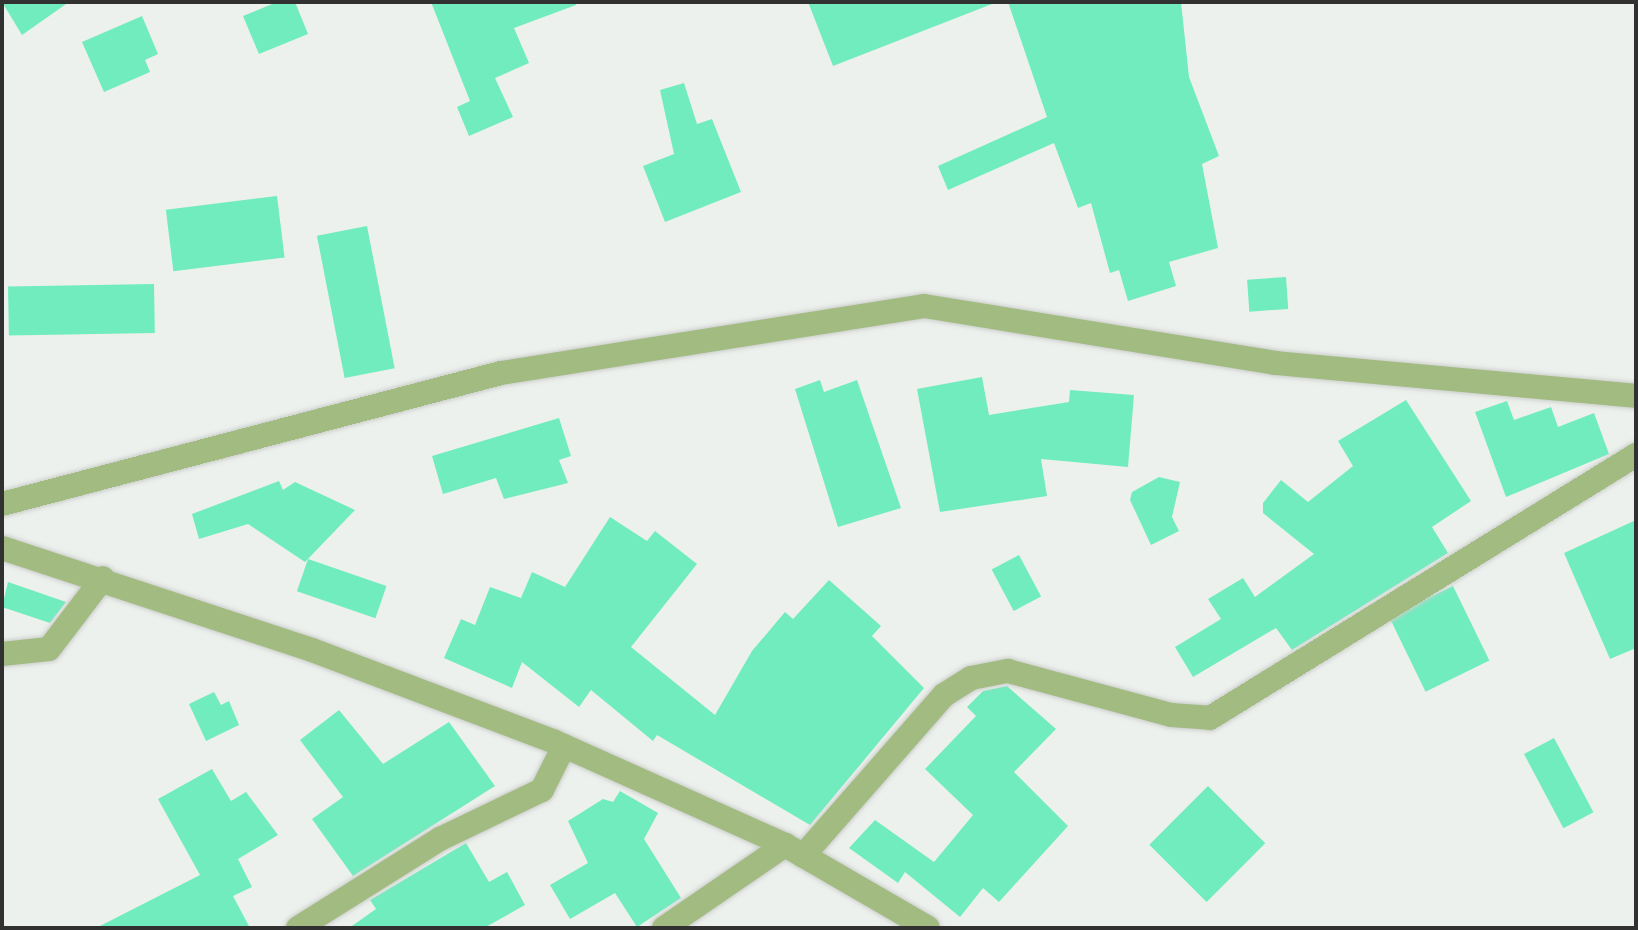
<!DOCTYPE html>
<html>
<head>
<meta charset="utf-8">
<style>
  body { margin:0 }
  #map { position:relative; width:1638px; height:930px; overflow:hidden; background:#edf1ed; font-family:Helvetica,sans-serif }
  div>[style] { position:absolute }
  .building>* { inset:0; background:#71ecbe; transform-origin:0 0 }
  .roads { filter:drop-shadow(0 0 2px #cbcecb) drop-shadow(0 0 2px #cbcecb) }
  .street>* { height:24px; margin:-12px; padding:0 12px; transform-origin:12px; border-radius:12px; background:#a1bb80 }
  span { translate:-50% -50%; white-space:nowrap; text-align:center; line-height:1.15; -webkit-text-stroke:8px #fafffa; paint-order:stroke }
  .frame { position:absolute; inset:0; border:4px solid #303130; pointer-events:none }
</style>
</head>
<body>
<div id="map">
  <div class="building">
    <div style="clip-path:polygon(2px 2px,69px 2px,22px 35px)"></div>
    <div style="clip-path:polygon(277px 2px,295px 2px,308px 34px,259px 54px,243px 16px)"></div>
    <div style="clip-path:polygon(431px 2px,576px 2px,576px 5px,514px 28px,529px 63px,495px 78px,513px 117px,469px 136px,457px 107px,470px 101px)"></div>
    <div style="clip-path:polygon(808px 2px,992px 2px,992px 4px,833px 66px)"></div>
    <div style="clip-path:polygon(1008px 2px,1181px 2px,1189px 77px,1219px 156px,1202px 164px,1218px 248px,1169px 262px,1176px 286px,1128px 301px,1119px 270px,1110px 273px,1091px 203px,1078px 208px,1054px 143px,948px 190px,938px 166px,1047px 117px)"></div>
    <div style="clip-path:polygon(142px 16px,158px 54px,145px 60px,150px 72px,104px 92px,82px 42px)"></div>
    <div style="clip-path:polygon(684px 83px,697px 124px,712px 119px,741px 192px,665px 222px,643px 166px,674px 154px,660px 90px)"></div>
    <div style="left:277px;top:196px;width:62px;height:112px;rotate:83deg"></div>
    <div style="left:367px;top:226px;width:145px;height:51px;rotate:79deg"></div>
    <div style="left:1286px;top:277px;width:32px;height:39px;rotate:86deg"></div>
    <div style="left:154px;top:284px;width:49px;height:146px;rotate:89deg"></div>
    <div style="clip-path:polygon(982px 377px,989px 415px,1069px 402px,1070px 390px,1134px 395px,1128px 467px,1041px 459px,1047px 496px,940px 512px,917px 389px)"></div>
    <div style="clip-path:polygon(820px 380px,824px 392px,857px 380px,901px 508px,838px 527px,795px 389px)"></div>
    <div style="clip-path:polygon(1406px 400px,1471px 501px,1432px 527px,1448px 553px,1292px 650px,1276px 628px,1193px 677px,1175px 647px,1221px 619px,1208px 599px,1243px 578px,1255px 597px,1314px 554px,1263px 513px,1263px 503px,1281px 480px,1308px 502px,1353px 466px,1338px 441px)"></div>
    <div style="clip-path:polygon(1507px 401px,1514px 420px,1551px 407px,1558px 427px,1594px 413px,1609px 454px,1506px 497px,1475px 412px)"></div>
    <div style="clip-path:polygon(559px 418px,571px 456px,559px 460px,568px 483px,504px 499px,496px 478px,443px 494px,432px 456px)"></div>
    <div style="clip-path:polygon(1159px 477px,1180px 482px,1172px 517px,1179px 531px,1151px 545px,1130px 500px,1132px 492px)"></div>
    <div style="clip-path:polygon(279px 481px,283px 490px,295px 482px,355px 510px,305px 562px,248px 524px,199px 539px,192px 514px)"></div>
    <div style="clip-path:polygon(610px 517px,647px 541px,655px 531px,697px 564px,631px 647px,715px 715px,752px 651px,785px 612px,793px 619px,829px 580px,881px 626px,872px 636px,924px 688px,810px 825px,657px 735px,653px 741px,591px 690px,579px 707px,522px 662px,512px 688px,444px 658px,461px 619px,475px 625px,490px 587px,521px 598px,532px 572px,565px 587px)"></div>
    <div style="clip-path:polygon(1636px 520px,1636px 648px,1610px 659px,1564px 553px)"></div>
    <div style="left:1019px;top:555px;width:47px;height:31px;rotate:62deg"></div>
    <div style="left:308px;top:559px;width:83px;height:34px;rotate:19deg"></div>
    <div style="clip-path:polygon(8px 582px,66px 602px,50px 623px,2px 607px)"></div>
    <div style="left:1453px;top:586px;width:83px;height:71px;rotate:64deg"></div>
    <div style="clip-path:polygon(1007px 686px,1056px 729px,1014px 772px,1068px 826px,999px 902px,983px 888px,960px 917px,905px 872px,898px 883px,849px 848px,875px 820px,934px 862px,973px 815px,925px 769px,976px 716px,967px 707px,983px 691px)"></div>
    <div style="clip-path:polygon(214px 692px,221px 705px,229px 701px,239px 725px,206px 741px,189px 704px)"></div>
    <div style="clip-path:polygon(339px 710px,383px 764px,449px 722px,495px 786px,353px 876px,312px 819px,343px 797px,300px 740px)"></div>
    <div style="left:1554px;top:738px;width:84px;height:34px;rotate:62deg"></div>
    <div style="clip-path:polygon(212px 769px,231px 801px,246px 792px,278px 835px,238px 859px,252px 887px,233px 896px,250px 928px,96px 928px,200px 875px,158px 799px)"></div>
    <div style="left:1208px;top:786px;width:81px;height:83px;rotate:45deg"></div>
    <div style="clip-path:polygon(620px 791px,658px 813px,644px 839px,681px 898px,637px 927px,615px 893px,570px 919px,550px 885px,588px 863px,568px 821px,603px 799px,613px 802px)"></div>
    <div style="clip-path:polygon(466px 843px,489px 882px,507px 872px,525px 905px,484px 928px,349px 928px,376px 909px,370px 900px)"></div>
  </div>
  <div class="roads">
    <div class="street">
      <div style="left:2px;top:504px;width:516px;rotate:-14.71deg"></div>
      <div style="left:501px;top:373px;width:428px;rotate:-9deg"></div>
      <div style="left:924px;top:306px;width:356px;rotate:9.2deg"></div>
      <div style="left:1275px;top:363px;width:363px;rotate:5.2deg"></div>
      <div style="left:2px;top:548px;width:326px;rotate:18.2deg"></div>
      <div style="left:312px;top:650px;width:258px;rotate:20.7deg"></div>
      <div style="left:553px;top:741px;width:254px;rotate:24.1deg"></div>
      <div style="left:785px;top:845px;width:165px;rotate:30.1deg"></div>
      <div style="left:2px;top:654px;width:47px;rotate:-6.1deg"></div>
      <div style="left:49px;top:649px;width:89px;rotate:-52.7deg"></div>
      <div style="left:803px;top:856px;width:214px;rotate:-48.8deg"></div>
      <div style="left:944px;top:695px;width:32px;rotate:-32deg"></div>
      <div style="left:971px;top:678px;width:38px;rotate:-11deg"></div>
      <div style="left:1008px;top:671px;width:169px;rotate:15.1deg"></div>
      <div style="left:1171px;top:715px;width:39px;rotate:4deg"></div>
      <div style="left:1210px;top:718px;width:501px;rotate:-31.69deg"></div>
      <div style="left:298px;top:928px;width:168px;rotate:-32.1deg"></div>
      <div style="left:440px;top:839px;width:113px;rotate:-25.7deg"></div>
      <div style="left:542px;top:790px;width:49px;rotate:-63.4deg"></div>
      <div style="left:664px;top:928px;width:147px;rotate:-34.4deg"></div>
    </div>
  </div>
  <div class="frame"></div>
</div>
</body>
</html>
